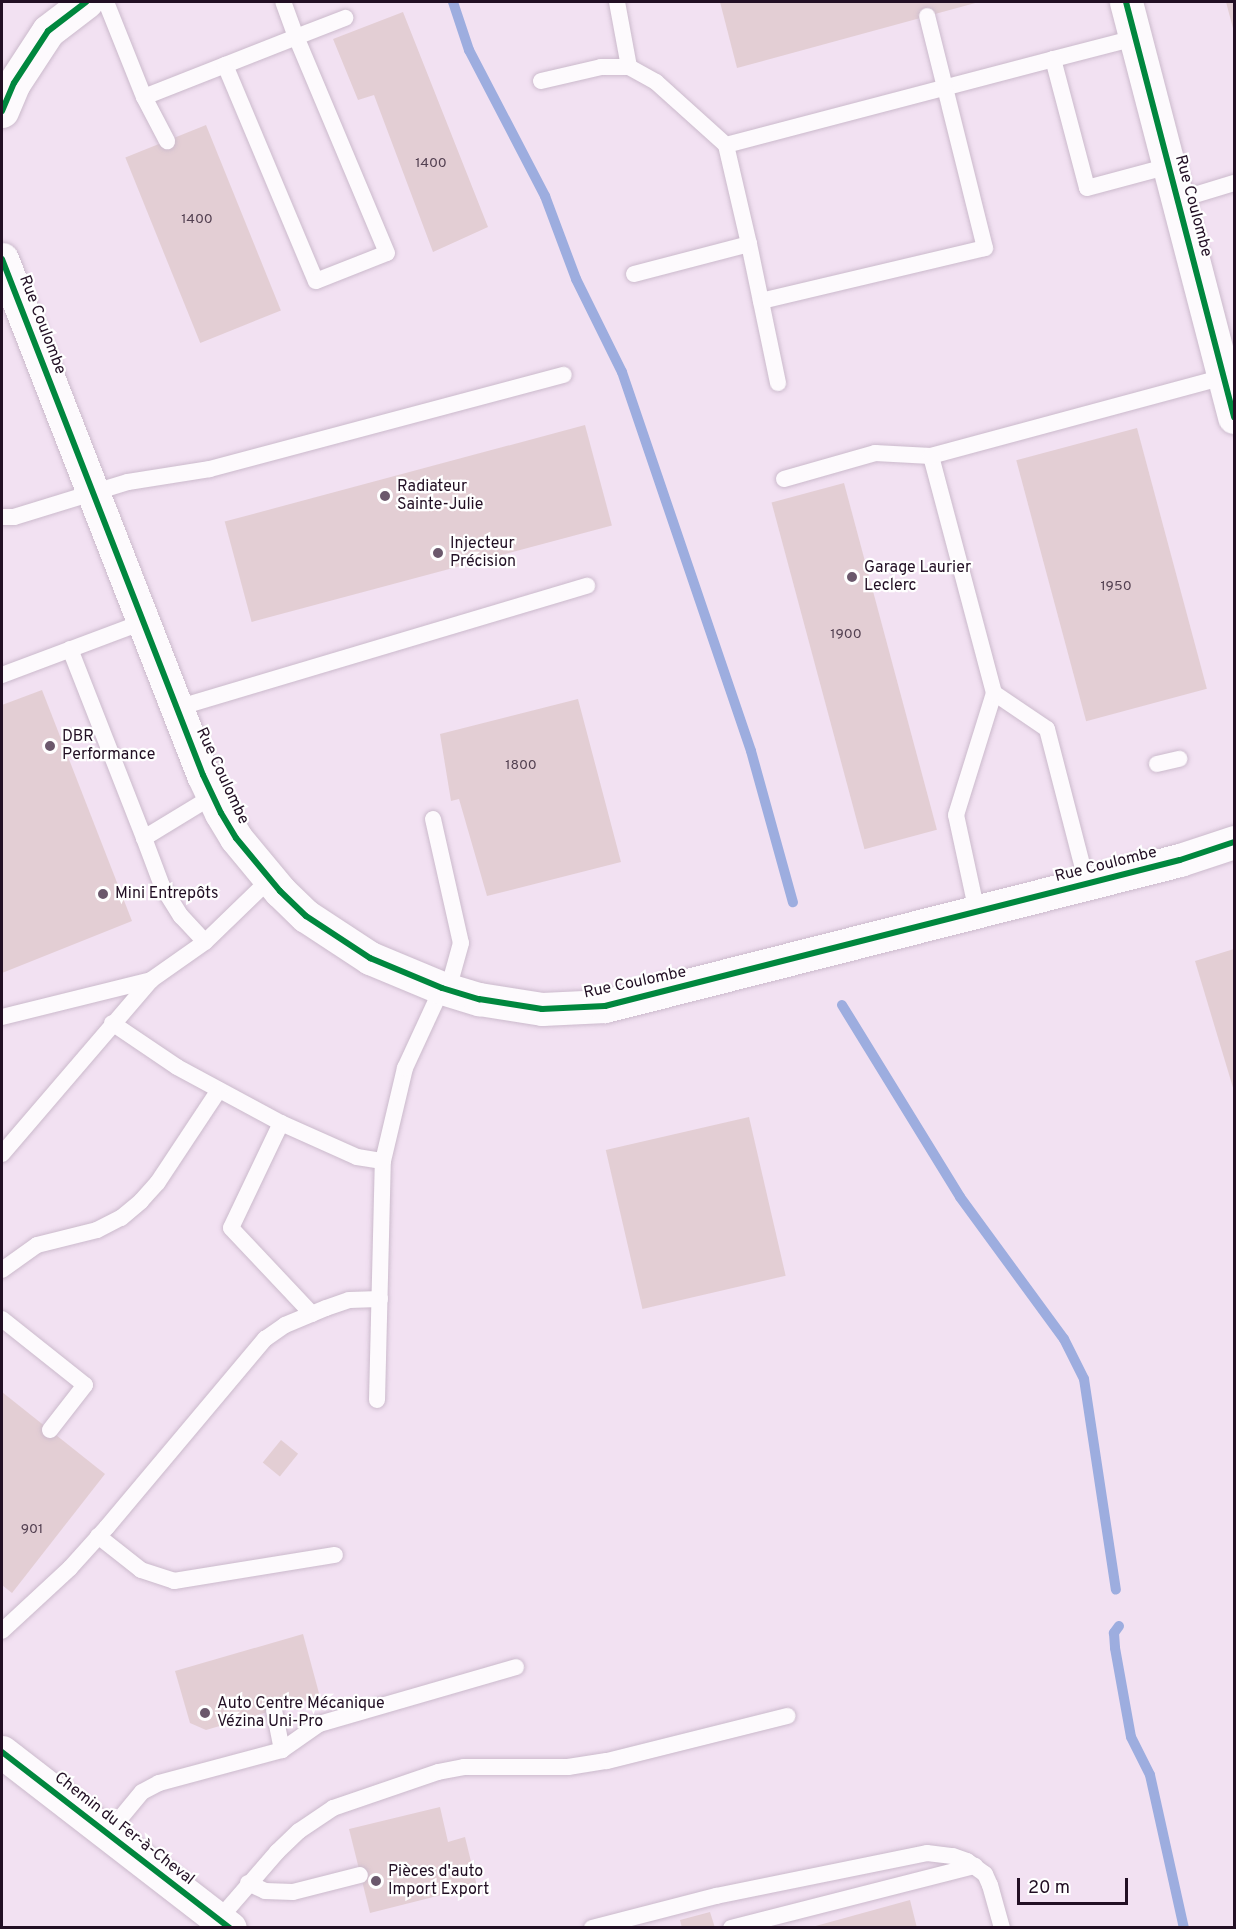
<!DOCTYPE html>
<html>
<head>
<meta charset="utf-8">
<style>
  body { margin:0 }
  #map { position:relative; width:1236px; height:1929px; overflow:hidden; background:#f2e1f2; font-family:Overpass,sans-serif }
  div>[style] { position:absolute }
  .stream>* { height:10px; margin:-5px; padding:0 5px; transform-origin:5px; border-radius:5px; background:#9daddf }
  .building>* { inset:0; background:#e3ced4; transform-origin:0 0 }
  .roads { filter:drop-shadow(0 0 2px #cbbacc) drop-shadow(0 0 2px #cbbacc) }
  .service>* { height:16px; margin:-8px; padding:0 8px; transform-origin:8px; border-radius:8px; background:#fdfafd }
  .minor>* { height:33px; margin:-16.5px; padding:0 16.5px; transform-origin:16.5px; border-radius:16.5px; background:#fdfafd }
  .tertiary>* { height:33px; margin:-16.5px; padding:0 16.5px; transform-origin:16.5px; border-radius:16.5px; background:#fdfafd }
  .cycleway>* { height:6px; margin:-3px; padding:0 3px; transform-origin:3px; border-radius:3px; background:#00873e }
  .dots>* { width:16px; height:16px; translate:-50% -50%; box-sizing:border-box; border:3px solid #fff; border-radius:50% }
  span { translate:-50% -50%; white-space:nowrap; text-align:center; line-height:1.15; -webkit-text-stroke:4.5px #fff; paint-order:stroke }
  .number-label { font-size:14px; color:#534051 }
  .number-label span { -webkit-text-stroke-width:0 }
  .street-label { font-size:16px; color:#220f24 }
  .poi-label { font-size:16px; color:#220f24 }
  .left { translate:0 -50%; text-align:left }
  .frame { position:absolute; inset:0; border:3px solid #220f24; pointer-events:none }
  .scale { position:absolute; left:1017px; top:1878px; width:111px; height:27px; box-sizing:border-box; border:3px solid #220f24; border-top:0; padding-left:8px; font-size:18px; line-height:21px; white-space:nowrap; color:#220f24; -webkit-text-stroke:4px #fff; paint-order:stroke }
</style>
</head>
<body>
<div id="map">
  <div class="stream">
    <div style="left:453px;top:2px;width:51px;rotate:71.6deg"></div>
    <div style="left:469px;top:50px;width:165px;rotate:62.5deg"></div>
    <div style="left:545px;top:196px;width:89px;rotate:69.5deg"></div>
    <div style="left:576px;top:279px;width:104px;rotate:63.7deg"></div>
    <div style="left:622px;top:372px;width:400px;rotate:71.2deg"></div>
    <div style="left:751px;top:751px;width:157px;rotate:74.5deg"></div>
    <div style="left:842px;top:1005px;width:225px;rotate:58.4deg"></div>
    <div style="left:960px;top:1197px;width:176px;rotate:53.8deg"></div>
    <div style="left:1064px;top:1339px;width:45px;rotate:63.4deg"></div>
    <div style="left:1084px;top:1379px;width:213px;rotate:81.4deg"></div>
    <div style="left:1119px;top:1626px;width:9px;rotate:126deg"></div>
    <div style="left:1114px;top:1633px;width:15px;rotate:86deg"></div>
    <div style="left:1115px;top:1648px;width:90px;rotate:79.8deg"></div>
    <div style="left:1131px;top:1737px;width:42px;rotate:63.4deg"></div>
    <div style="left:1150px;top:1775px;width:157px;rotate:77.5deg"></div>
  </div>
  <div class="building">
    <div style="clip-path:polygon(720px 2px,979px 2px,737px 68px)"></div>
    <div style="clip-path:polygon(1226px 2px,1234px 2px,1234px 32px)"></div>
    <div style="clip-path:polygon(403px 12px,488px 227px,433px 252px,374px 95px,358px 100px,333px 39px)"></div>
    <div style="left:206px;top:125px;width:200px;height:87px;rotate:68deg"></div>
    <div style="left:585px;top:425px;width:104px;height:373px;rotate:75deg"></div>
    <div style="left:1137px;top:428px;width:270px;height:125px;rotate:75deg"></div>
    <div style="left:844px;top:483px;width:359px;height:75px;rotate:75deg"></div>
    <div style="clip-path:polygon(42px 690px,132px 921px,2px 973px,2px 705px)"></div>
    <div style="clip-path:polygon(578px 699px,621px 862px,487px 896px,459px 799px,451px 801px,440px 734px)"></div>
    <div style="clip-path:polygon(1234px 949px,1234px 1091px,1195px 961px)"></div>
    <div style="left:749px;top:1117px;width:163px;height:147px;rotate:77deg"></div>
    <div style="clip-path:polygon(2px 1392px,105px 1474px,12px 1593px,2px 1585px)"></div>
    <div style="left:281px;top:1440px;width:22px;height:29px;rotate:39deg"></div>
    <div style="clip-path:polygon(303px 1634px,320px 1697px,206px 1730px,190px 1723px,175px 1671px)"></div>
    <div style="clip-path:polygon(440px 1807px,448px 1842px,465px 1837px,477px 1886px,370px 1913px,349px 1829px)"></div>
    <div style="clip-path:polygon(910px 1900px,917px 1928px,812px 1928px,812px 1927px)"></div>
    <div style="clip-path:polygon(710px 1912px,715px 1928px,682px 1928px,680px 1920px)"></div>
  </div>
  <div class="roads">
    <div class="service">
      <div style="left:106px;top:2px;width:102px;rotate:68.2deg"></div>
      <div style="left:144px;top:97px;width:163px;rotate:-21.5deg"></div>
      <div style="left:296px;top:37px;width:37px;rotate:-110deg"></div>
      <div style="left:617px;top:2px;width:66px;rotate:79.5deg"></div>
      <div style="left:1135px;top:38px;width:85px;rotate:165.6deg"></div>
      <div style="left:1053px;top:59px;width:133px;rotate:75.2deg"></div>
      <div style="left:1087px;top:188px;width:85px;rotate:-15deg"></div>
      <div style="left:225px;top:65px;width:234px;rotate:67.2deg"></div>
      <div style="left:316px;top:281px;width:76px;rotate:-21.5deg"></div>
      <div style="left:387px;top:253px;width:234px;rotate:-112.8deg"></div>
      <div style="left:296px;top:37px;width:53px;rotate:-21.2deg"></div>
      <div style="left:541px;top:81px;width:62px;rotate:-13.1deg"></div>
      <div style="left:601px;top:67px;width:28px"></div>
      <div style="left:629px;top:67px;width:31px;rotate:29deg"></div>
      <div style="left:656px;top:82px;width:94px;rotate:42deg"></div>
      <div style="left:726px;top:145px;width:338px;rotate:-14.7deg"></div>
      <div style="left:144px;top:97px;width:50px;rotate:62.4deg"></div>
      <div style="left:1178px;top:200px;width:59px;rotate:-16.9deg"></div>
      <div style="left:749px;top:244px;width:142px;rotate:78.2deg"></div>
      <div style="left:634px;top:274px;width:119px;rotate:-14.6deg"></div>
      <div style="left:749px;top:244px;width:102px;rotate:-103.1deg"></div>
      <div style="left:761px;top:301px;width:230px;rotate:-13.3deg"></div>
      <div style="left:985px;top:248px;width:239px;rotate:-104deg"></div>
      <div style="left:784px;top:479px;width:95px;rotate:-15.9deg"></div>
      <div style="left:875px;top:453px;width:56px;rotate:3.1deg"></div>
      <div style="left:2px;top:517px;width:12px"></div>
      <div style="left:14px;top:517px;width:119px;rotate:-17.1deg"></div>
      <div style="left:128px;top:482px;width:83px;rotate:-9deg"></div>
      <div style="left:210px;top:469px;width:366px;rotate:-14.9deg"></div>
      <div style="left:70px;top:649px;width:203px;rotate:68.6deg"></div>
      <div style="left:2px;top:675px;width:151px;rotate:-20.6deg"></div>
      <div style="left:994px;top:693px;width:64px;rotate:34.2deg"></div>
      <div style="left:1047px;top:729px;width:160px;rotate:75.5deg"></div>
      <div style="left:177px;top:708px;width:428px;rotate:-16.6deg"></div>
      <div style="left:1157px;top:764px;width:23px;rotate:-13deg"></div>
      <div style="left:213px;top:796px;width:81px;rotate:148.7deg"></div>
      <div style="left:144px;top:838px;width:51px;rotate:69.4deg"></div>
      <div style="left:162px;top:886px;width:36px;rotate:58deg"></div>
      <div style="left:181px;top:916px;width:35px;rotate:47deg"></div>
      <div style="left:205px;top:942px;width:91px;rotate:-44.1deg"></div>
      <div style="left:433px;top:819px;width:127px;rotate:77.3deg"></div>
      <div style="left:461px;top:943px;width:49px;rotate:105.5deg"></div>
      <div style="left:977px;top:912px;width:99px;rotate:-102.2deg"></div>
      <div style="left:956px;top:815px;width:128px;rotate:-72.7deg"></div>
      <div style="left:994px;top:693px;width:245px;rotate:-104.9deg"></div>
      <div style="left:931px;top:456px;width:303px;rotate:-15.1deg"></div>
      <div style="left:2px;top:1017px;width:154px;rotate:-13.9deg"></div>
      <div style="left:112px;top:1023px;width:78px;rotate:34.1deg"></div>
      <div style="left:177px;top:1067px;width:118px;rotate:28.3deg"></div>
      <div style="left:281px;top:1123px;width:83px;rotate:24.1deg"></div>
      <div style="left:357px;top:1157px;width:26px;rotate:9deg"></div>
      <div style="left:281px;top:1123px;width:116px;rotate:115.5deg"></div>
      <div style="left:231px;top:1228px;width:118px;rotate:46.7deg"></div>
      <div style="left:2px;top:1154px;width:229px;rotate:-49.4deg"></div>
      <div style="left:151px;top:980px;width:66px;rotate:-35.1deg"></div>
      <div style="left:2px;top:1270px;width:43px;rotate:-35.5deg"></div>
      <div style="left:37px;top:1245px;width:62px;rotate:-14deg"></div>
      <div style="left:97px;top:1230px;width:27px;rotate:-27deg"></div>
      <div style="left:121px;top:1218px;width:26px;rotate:-40deg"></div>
      <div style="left:141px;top:1201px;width:25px;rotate:-48deg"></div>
      <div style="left:158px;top:1182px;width:110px;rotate:-56.5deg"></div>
      <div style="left:2px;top:1319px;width:106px;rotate:38.5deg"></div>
      <div style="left:85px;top:1385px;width:57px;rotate:127.9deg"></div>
      <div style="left:377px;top:1400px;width:239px;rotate:-88.6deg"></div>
      <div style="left:383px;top:1161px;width:96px;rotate:-76.7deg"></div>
      <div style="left:405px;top:1068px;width:88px;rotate:-65.2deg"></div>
      <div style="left:98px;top:1536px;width:55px;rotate:38.3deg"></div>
      <div style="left:141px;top:1570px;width:35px;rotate:18deg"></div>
      <div style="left:174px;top:1581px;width:163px;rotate:-9.2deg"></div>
      <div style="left:2px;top:1631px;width:93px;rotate:-42.8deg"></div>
      <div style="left:70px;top:1568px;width:55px;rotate:-47.9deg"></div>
      <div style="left:107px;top:1527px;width:246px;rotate:-50deg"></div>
      <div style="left:265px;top:1339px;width:24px;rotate:-35deg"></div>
      <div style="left:285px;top:1325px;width:44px;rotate:-22.5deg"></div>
      <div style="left:326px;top:1308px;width:24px;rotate:-19deg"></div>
      <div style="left:349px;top:1300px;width:31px;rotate:-2deg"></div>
      <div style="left:274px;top:1710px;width:41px;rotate:78.7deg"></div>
      <div style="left:108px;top:1833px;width:53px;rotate:-50.3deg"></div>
      <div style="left:142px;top:1792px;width:19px;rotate:-28deg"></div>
      <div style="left:159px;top:1783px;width:127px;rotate:-15deg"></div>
      <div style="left:282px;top:1750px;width:45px;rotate:-35.1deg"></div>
      <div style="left:319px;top:1724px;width:205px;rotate:-16.1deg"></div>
      <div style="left:248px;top:1883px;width:19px;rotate:25deg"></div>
      <div style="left:265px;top:1891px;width:28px;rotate:2deg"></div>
      <div style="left:293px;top:1892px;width:69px;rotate:-14.2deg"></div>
      <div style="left:219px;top:1919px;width:89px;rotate:-49.1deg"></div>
      <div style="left:277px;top:1852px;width:30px;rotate:-44deg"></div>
      <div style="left:299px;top:1831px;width:41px;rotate:-34.1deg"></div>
      <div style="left:333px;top:1808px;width:111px;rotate:-18.9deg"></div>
      <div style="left:438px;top:1772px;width:26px;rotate:-11deg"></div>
      <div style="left:464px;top:1767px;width:104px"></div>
      <div style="left:568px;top:1767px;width:39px;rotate:-9deg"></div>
      <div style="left:607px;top:1761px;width:186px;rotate:-14deg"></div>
      <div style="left:592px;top:1928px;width:128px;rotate:-14.5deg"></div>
      <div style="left:716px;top:1896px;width:215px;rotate:-11.5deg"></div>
      <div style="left:927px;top:1853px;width:26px;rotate:7deg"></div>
      <div style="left:953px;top:1856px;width:15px;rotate:20deg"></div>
      <div style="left:967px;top:1861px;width:22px;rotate:36deg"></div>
      <div style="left:985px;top:1874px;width:12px;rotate:66deg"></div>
      <div style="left:990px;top:1885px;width:45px;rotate:74.4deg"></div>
      <div style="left:731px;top:1928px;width:252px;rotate:-14.3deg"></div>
    </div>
    <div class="minor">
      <div style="left:1126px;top:2px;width:429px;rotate:75.4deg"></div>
      <div style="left:2px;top:111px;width:30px;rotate:-67deg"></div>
      <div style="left:14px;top:83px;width:62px;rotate:-56.8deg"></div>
      <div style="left:48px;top:31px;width:48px;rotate:-37.3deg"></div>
      <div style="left:2px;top:259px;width:554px;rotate:68.72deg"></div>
      <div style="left:203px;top:775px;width:42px;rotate:64.7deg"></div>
      <div style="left:221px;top:813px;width:29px;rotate:59deg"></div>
      <div style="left:236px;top:838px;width:69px;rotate:50.3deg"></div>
      <div style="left:280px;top:891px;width:36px;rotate:44deg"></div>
      <div style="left:306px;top:916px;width:77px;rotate:33.3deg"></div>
      <div style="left:370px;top:958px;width:78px;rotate:22.6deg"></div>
      <div style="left:442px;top:988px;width:39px;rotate:17deg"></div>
      <div style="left:479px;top:999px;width:64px;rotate:9deg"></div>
      <div style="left:542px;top:1009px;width:63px;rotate:-2.7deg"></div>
      <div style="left:605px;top:1006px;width:593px;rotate:-14.25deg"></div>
      <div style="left:1180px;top:860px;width:57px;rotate:-18.4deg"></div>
    </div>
    <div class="tertiary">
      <div style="left:2px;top:1752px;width:288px;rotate:37.7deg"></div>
    </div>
  </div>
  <div class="cycleway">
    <div style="left:1126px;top:2px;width:429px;rotate:75.4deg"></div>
    <div style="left:2px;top:111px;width:30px;rotate:-67deg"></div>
    <div style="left:14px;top:83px;width:62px;rotate:-56.8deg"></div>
    <div style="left:48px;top:31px;width:48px;rotate:-37.3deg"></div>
    <div style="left:2px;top:259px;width:554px;rotate:68.72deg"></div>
    <div style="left:203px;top:775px;width:42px;rotate:64.7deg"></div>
    <div style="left:221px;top:813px;width:29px;rotate:59deg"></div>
    <div style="left:236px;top:838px;width:69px;rotate:50.3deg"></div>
    <div style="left:280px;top:891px;width:36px;rotate:44deg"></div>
    <div style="left:306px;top:916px;width:77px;rotate:33.3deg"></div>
    <div style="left:370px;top:958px;width:78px;rotate:22.6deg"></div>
    <div style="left:442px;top:988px;width:39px;rotate:17deg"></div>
    <div style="left:479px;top:999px;width:64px;rotate:9deg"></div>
    <div style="left:542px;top:1009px;width:63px;rotate:-2.7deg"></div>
    <div style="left:605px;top:1006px;width:593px;rotate:-14.25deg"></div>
    <div style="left:1180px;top:860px;width:57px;rotate:-18.4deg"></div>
    <div style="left:2px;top:1752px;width:288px;rotate:37.7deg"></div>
  </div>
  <div class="dots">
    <div style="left:385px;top:496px;background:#6b586c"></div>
    <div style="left:438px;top:553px;background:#6b586c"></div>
    <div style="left:852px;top:577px;background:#6b586c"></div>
    <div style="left:50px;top:746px;background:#6b586c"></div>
    <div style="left:103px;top:894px;background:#6b586c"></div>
    <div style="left:205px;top:1713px;background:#6b586c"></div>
    <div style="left:376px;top:1881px;background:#6b586c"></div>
  </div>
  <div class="number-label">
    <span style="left:431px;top:164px">1400</span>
    <span style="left:197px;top:220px">1400</span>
    <span style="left:1116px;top:587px">1950</span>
    <span style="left:846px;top:635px">1900</span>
    <span style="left:521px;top:766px">1800</span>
    <span style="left:32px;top:1530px">901</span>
  </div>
  <div class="street-label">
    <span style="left:1193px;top:206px;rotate:75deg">Rue Coulombe</span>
    <span style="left:42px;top:325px;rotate:69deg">Rue Coulombe</span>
    <span style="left:222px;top:776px;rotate:65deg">Rue Coulombe</span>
    <span style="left:1106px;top:865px;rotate:-14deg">Rue Coulombe</span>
    <span style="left:635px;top:983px;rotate:-12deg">Rue Coulombe</span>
    <span style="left:124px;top:1829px;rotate:38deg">Chemin du Fer-à-Cheval</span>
  </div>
  <div class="poi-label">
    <span class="left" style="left:397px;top:496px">Radiateur<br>Sainte-Julie</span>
    <span class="left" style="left:450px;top:553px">Injecteur<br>Précision</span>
    <span class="left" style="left:864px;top:577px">Garage Laurier<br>Leclerc</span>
    <span class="left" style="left:62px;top:746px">DBR<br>Performance</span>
    <span class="left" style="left:115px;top:894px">Mini Entrepôts</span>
    <span class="left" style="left:217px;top:1713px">Auto Centre Mécanique<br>Vézina Uni-Pro</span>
    <span class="left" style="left:388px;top:1881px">Pièces d'auto<br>Import Export</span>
  </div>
  <div class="frame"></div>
  <div class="scale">20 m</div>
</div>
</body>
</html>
